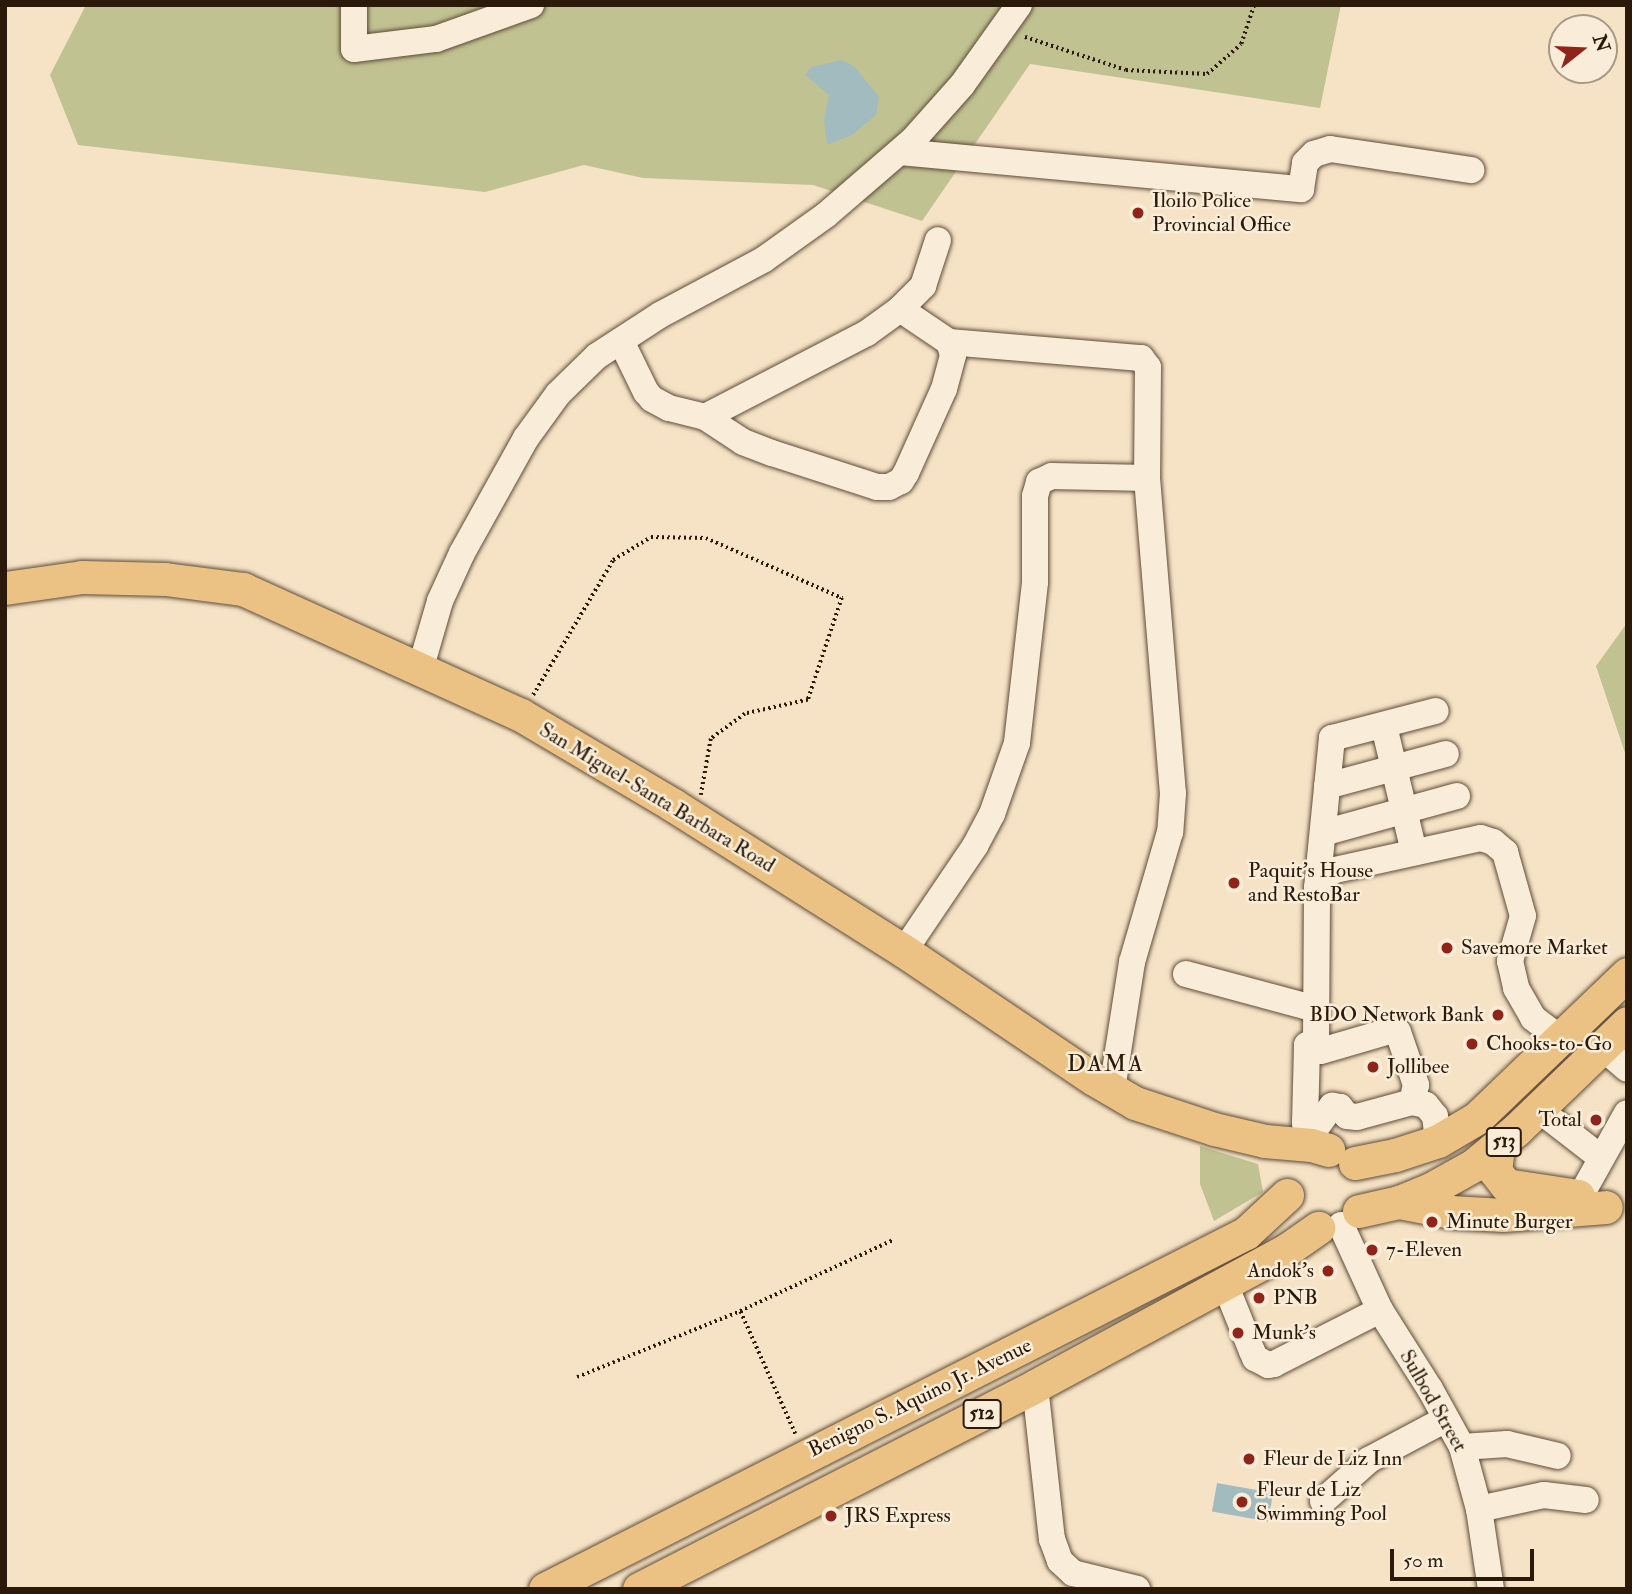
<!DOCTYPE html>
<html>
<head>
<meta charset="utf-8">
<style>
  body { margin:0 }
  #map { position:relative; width:1632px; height:1594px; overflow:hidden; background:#f6e3c6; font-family:"IM FELL Double Pica",serif }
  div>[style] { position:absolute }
  .green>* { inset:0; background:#c1c291 }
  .water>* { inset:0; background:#a1bbbf; transform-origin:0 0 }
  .path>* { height:3.5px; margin-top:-1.75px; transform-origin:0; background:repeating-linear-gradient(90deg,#2b1a09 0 2px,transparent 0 5.5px) }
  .roads { filter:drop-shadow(0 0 2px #5e4c38) drop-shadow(0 0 2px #5e4c38) }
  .minor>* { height:26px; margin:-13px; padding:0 13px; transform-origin:13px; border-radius:13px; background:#f9edda }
  .major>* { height:33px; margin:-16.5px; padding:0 16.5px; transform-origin:16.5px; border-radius:16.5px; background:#ebc283 }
  .dots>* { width:19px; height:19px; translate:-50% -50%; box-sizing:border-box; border:4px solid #f9edda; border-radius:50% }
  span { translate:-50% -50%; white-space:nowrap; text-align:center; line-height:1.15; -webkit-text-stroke:5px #f9edda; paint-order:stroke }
  .shield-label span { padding:2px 5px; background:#f9edda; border:2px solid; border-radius:5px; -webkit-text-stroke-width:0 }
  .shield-label { font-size:19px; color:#2b1a09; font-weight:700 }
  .poi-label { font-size:21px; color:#2b1a09 }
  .left { translate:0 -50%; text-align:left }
  .right { translate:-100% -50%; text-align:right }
  .street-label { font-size:21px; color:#2b1a09 }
  .neighbourhood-label { font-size:23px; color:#2b1a09; letter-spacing:2px }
  .frame { position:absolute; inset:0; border:7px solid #2b1a09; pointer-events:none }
  .north { position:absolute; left:1548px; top:14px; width:70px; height:70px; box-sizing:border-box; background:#f9edda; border:2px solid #a79986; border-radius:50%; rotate:72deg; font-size:19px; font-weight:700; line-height:28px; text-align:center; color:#2b1a09 }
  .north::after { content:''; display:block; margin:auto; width:24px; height:32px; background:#8f2418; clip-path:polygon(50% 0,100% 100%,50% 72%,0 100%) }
  .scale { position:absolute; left:1390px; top:1549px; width:144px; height:32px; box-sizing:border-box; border:4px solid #2b1a09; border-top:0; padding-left:9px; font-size:21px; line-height:24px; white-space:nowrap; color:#2b1a09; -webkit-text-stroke:5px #f9edda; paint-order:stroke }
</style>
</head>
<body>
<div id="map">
  <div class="green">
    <div style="clip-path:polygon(86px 5px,1341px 5px,1320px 108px,1030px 64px,922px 221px,813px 185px,643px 178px,584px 165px,485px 192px,78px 145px,50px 75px)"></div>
    <div style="clip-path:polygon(1627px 623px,1627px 759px,1596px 666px)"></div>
    <div style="clip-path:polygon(1200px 1146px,1258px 1164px,1263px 1192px,1214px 1221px,1200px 1184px)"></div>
  </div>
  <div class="water">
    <div style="clip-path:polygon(842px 60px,855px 67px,879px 97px,876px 115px,852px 135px,827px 145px,824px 119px,829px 95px,805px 75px,811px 67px)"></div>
    <div style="left:1217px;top:1483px;width:57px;height:29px;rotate:10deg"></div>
  </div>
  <div class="path">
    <div style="left:1025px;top:37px;width:106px;rotate:18.1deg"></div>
    <div style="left:1126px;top:70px;width:81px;rotate:2.8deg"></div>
    <div style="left:1207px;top:74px;width:45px;rotate:-41.4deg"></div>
    <div style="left:1241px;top:44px;width:41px;rotate:-71.6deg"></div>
    <div style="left:533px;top:695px;width:157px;rotate:-59.3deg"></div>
    <div style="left:613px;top:560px;width:44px;rotate:-31.2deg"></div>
    <div style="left:651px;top:537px;width:55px;rotate:1deg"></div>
    <div style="left:706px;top:538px;width:149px;rotate:23.8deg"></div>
    <div style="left:842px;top:598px;width:108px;rotate:108.4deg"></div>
    <div style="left:808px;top:700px;width:65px;rotate:167.5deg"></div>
    <div style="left:745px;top:714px;width:42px;rotate:143.7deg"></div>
    <div style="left:711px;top:739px;width:57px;rotate:100.1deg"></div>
    <div style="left:577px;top:1377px;width:176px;rotate:-22deg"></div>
    <div style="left:795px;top:1434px;width:135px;rotate:-114.1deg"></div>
    <div style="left:740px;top:1311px;width:169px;rotate:-24.9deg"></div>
  </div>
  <div class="roads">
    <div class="minor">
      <div style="left:354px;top:5px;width:44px;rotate:90deg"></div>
      <div style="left:354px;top:49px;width:83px;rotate:-7deg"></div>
      <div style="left:436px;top:39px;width:101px;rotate:-19.7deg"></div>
      <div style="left:900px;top:152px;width:403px;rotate:5.3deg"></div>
      <div style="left:1301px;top:189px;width:26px;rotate:-81deg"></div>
      <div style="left:1305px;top:163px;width:13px;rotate:-45deg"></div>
      <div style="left:1314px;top:154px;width:17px;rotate:-17deg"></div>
      <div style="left:1330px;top:149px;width:143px;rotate:8.5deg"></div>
      <div style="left:900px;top:309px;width:59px;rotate:34deg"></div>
      <div style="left:949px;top:342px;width:193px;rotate:4.8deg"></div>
      <div style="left:1141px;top:358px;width:11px;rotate:52deg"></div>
      <div style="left:1148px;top:367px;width:111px;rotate:90.5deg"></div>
      <div style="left:1147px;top:478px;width:316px;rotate:85.3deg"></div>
      <div style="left:1173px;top:793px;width:39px;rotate:94deg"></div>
      <div style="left:1170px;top:832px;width:135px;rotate:106.3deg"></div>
      <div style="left:1132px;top:962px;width:129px;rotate:98.9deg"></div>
      <div style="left:621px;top:341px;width:57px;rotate:63.9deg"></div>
      <div style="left:646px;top:392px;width:9px;rotate:49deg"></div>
      <div style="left:652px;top:399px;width:19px;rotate:28deg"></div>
      <div style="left:669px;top:408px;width:37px;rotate:14deg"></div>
      <div style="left:705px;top:417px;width:182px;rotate:-27.4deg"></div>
      <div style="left:867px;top:333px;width:41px;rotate:-36deg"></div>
      <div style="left:900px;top:309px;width:33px;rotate:-45deg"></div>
      <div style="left:923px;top:286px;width:48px;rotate:-71.9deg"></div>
      <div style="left:705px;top:417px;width:45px;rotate:33.3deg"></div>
      <div style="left:743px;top:442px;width:31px;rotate:21deg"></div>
      <div style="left:772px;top:453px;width:110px;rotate:17.9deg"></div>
      <div style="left:877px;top:487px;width:12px"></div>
      <div style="left:889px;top:487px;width:13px;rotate:-27deg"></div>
      <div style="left:901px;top:481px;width:9px;rotate:-58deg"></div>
      <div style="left:906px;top:473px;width:92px;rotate:-65.7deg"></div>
      <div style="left:944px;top:389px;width:35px;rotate:-75deg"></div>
      <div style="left:953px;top:355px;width:14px;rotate:-107deg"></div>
      <div style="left:420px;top:670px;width:72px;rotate:-73.8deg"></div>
      <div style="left:440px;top:601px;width:53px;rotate:-65.4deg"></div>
      <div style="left:462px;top:553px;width:132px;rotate:-60.9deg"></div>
      <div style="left:526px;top:438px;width:54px;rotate:-54deg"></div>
      <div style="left:558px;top:394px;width:54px;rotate:-44.3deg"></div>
      <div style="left:597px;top:356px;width:75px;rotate:-33.1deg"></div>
      <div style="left:660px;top:315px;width:117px;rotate:-28.1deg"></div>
      <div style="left:763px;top:260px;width:77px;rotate:-35.5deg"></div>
      <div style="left:826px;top:215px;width:115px;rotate:-40.8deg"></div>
      <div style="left:913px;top:140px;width:74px;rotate:-48.3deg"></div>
      <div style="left:962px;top:85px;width:98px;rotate:-54.5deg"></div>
      <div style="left:1384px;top:726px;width:130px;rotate:76.6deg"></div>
      <div style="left:1327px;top:786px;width:123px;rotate:-15.1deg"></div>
      <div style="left:1323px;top:833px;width:139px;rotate:-15.4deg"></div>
      <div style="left:1317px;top:888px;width:151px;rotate:-84.3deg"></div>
      <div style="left:1332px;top:738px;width:107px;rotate:-14.6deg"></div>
      <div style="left:904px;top:951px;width:127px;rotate:-55.9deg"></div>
      <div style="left:975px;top:846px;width:36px;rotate:-62deg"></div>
      <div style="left:992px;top:814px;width:75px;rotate:-70.6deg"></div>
      <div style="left:1017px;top:743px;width:162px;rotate:-83.6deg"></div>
      <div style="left:1035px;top:582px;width:86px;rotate:-90deg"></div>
      <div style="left:1035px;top:496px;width:15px;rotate:-74deg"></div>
      <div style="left:1039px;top:482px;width:14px;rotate:-25deg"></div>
      <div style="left:1052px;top:476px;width:95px;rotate:1.2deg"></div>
      <div style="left:1186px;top:974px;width:135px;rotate:15.1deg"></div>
      <div style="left:1602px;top:1047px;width:33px;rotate:41deg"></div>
      <div style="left:1321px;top:1051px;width:75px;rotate:-16.3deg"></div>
      <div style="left:1393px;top:1030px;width:5px;rotate:22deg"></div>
      <div style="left:1398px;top:1032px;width:56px;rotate:71.2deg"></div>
      <div style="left:1416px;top:1085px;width:17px;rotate:103deg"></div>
      <div style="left:1538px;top:1109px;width:78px;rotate:37.7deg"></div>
      <div style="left:1318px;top:1125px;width:24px;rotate:-54deg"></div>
      <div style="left:1332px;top:1106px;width:8px;rotate:7deg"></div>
      <div style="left:1340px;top:1107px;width:11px;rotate:52deg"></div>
      <div style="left:1347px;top:1116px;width:10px;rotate:6deg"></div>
      <div style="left:1357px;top:1117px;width:57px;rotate:-15.3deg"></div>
      <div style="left:1412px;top:1102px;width:14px;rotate:12deg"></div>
      <div style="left:1426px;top:1105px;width:14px;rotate:51deg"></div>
      <div style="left:1435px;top:1116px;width:25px;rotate:83deg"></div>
      <div style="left:1311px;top:1145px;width:23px;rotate:-105deg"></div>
      <div style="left:1305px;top:1123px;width:78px;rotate:-88.5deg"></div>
      <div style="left:1307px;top:1045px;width:10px;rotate:-29deg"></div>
      <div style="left:1316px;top:1040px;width:152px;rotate:-89.6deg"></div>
      <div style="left:1317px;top:888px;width:11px;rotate:-68deg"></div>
      <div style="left:1321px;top:878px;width:16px;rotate:-30deg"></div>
      <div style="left:1335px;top:870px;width:149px;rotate:-12.4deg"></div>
      <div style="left:1481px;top:838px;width:13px;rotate:18deg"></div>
      <div style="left:1493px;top:842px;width:16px;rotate:40deg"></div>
      <div style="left:1505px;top:852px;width:66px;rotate:74.3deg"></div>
      <div style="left:1523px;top:916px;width:47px;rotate:106.1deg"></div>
      <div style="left:1510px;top:961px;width:28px;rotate:77deg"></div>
      <div style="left:1516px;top:988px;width:34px;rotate:60deg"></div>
      <div style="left:1533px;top:1018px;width:34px;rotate:37deg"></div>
      <div style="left:1579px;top:1210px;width:13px;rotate:-86deg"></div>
      <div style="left:1580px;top:1197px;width:96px;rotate:-60.8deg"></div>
      <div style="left:1341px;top:1225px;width:94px;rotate:65.4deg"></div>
      <div style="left:1380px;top:1310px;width:93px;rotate:57.7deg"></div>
      <div style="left:1430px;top:1389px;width:66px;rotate:61.1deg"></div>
      <div style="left:1462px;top:1447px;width:64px;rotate:74.7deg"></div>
      <div style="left:1479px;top:1509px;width:81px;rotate:81.5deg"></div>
      <div style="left:1225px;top:1284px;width:72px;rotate:68.1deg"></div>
      <div style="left:1252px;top:1351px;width:8px;rotate:67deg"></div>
      <div style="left:1255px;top:1358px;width:15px;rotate:28deg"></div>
      <div style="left:1268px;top:1365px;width:6px;rotate:-9deg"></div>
      <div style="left:1274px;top:1364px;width:119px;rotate:-27deg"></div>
      <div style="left:1035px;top:1386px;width:154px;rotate:83.7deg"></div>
      <div style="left:1052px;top:1539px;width:23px;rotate:70deg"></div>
      <div style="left:1060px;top:1561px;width:18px;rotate:43deg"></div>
      <div style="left:1073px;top:1573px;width:66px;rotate:14deg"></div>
      <div style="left:1462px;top:1447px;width:45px;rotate:-3.8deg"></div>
      <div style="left:1507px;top:1444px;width:52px;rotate:13.2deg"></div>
      <div style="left:1323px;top:1501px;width:62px;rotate:-41.7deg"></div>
      <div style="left:1369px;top:1460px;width:87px;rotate:-28deg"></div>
      <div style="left:1479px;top:1509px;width:66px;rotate:-12.2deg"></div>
      <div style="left:1544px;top:1495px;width:42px;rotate:6.8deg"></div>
    </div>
    <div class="major">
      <div style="left:5px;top:588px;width:78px;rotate:-8.1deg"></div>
      <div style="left:82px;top:577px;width:83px;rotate:1.4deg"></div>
      <div style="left:165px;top:579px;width:79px;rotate:7.3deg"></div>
      <div style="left:243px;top:589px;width:305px;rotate:24.4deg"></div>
      <div style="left:521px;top:715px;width:177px;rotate:30.6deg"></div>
      <div style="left:673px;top:805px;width:273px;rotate:32.3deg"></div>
      <div style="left:904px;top:951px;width:229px;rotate:34deg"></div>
      <div style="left:1094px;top:1079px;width:48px;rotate:30.3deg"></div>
      <div style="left:1135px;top:1103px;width:83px;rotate:18.2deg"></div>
      <div style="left:1214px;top:1129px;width:52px;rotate:13.2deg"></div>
      <div style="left:1265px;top:1141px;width:46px;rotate:5deg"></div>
      <div style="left:1311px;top:1145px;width:18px;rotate:16deg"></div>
      <div style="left:1498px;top:1147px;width:24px;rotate:97deg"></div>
      <div style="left:1495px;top:1171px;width:18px;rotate:52deg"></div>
      <div style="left:1506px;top:1185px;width:73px;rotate:8.7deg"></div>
      <div style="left:1355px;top:1163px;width:41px;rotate:-11.3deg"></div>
      <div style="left:1395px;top:1155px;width:45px;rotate:-18deg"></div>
      <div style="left:1438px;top:1141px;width:45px;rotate:-30.5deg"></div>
      <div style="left:1477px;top:1118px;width:208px;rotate:-43.8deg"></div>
      <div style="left:1399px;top:1202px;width:53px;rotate:10.9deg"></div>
      <div style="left:1451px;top:1212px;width:52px;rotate:3.3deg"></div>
      <div style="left:1503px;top:1215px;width:103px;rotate:-4.4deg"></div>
      <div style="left:1359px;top:1211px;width:41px;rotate:-12.7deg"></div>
      <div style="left:1399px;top:1202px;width:35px;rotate:-22deg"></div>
      <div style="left:1431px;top:1189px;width:49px;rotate:-29.2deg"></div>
      <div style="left:1474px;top:1165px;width:55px;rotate:-39.8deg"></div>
      <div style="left:1516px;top:1130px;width:154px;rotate:-43.9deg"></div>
      <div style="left:545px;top:1589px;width:786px;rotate:-26.92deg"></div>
      <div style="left:1246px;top:1233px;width:56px;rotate:-42.8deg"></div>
      <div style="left:639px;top:1589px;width:445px;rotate:-27.1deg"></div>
      <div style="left:1035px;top:1386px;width:288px;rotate:-28.4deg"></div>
      <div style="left:1288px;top:1249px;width:37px;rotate:-35deg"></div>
    </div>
  </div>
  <div class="dots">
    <div style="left:1138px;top:213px;background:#8f2418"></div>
    <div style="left:1234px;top:883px;background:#8f2418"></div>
    <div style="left:1447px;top:948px;background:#8f2418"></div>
    <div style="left:1498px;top:1015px;background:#8f2418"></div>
    <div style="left:1472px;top:1044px;background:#8f2418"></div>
    <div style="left:1373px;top:1067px;background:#8f2418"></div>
    <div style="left:1596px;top:1120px;background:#8f2418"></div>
    <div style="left:1432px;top:1222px;background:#8f2418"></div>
    <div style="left:1372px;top:1250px;background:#8f2418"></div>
    <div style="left:1328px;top:1271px;background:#8f2418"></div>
    <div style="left:1259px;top:1298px;background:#8f2418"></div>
    <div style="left:1238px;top:1333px;background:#8f2418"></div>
    <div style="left:1249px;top:1459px;background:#8f2418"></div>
    <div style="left:1242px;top:1502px;background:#8f2418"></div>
    <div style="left:831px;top:1516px;background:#8f2418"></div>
  </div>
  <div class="shield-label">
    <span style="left:1504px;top:1142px">513</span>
    <span style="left:982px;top:1414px">512</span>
  </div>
  <div class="poi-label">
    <span class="left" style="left:1152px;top:213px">Iloilo Police<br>Provincial Office</span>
    <span class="left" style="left:1248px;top:883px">Paquit's House<br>and RestoBar</span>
    <span class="left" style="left:1461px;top:948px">Savemore Market</span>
    <span class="right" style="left:1484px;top:1015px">BDO Network Bank</span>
    <span class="left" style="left:1486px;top:1044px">Chooks-to-Go</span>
    <span class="left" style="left:1387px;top:1067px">Jollibee</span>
    <span class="right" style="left:1582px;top:1120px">Total</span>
    <span class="left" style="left:1446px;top:1222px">Minute Burger</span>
    <span class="left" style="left:1386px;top:1250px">7-Eleven</span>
    <span class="right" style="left:1314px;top:1271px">Andok's</span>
    <span class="left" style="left:1273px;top:1298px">PNB</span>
    <span class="left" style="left:1252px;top:1333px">Munk's</span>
    <span class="left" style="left:1263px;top:1459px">Fleur de Liz Inn</span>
    <span class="left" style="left:1256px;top:1502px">Fleur de Liz<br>Swimming Pool</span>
    <span class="left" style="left:845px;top:1516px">JRS Express</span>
  </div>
  <div class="street-label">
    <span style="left:657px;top:798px;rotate:31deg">San Miguel-Santa Barbara Road</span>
    <span style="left:920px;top:1398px;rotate:-26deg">Benigno S. Aquino Jr. Avenue</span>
    <span style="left:1433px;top:1401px;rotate:60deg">Sulbod Street</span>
  </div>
  <div class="neighbourhood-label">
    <span style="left:1106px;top:1064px">DAMA</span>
  </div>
  <div class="frame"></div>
  <div class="north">N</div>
  <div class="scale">50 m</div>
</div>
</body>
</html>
